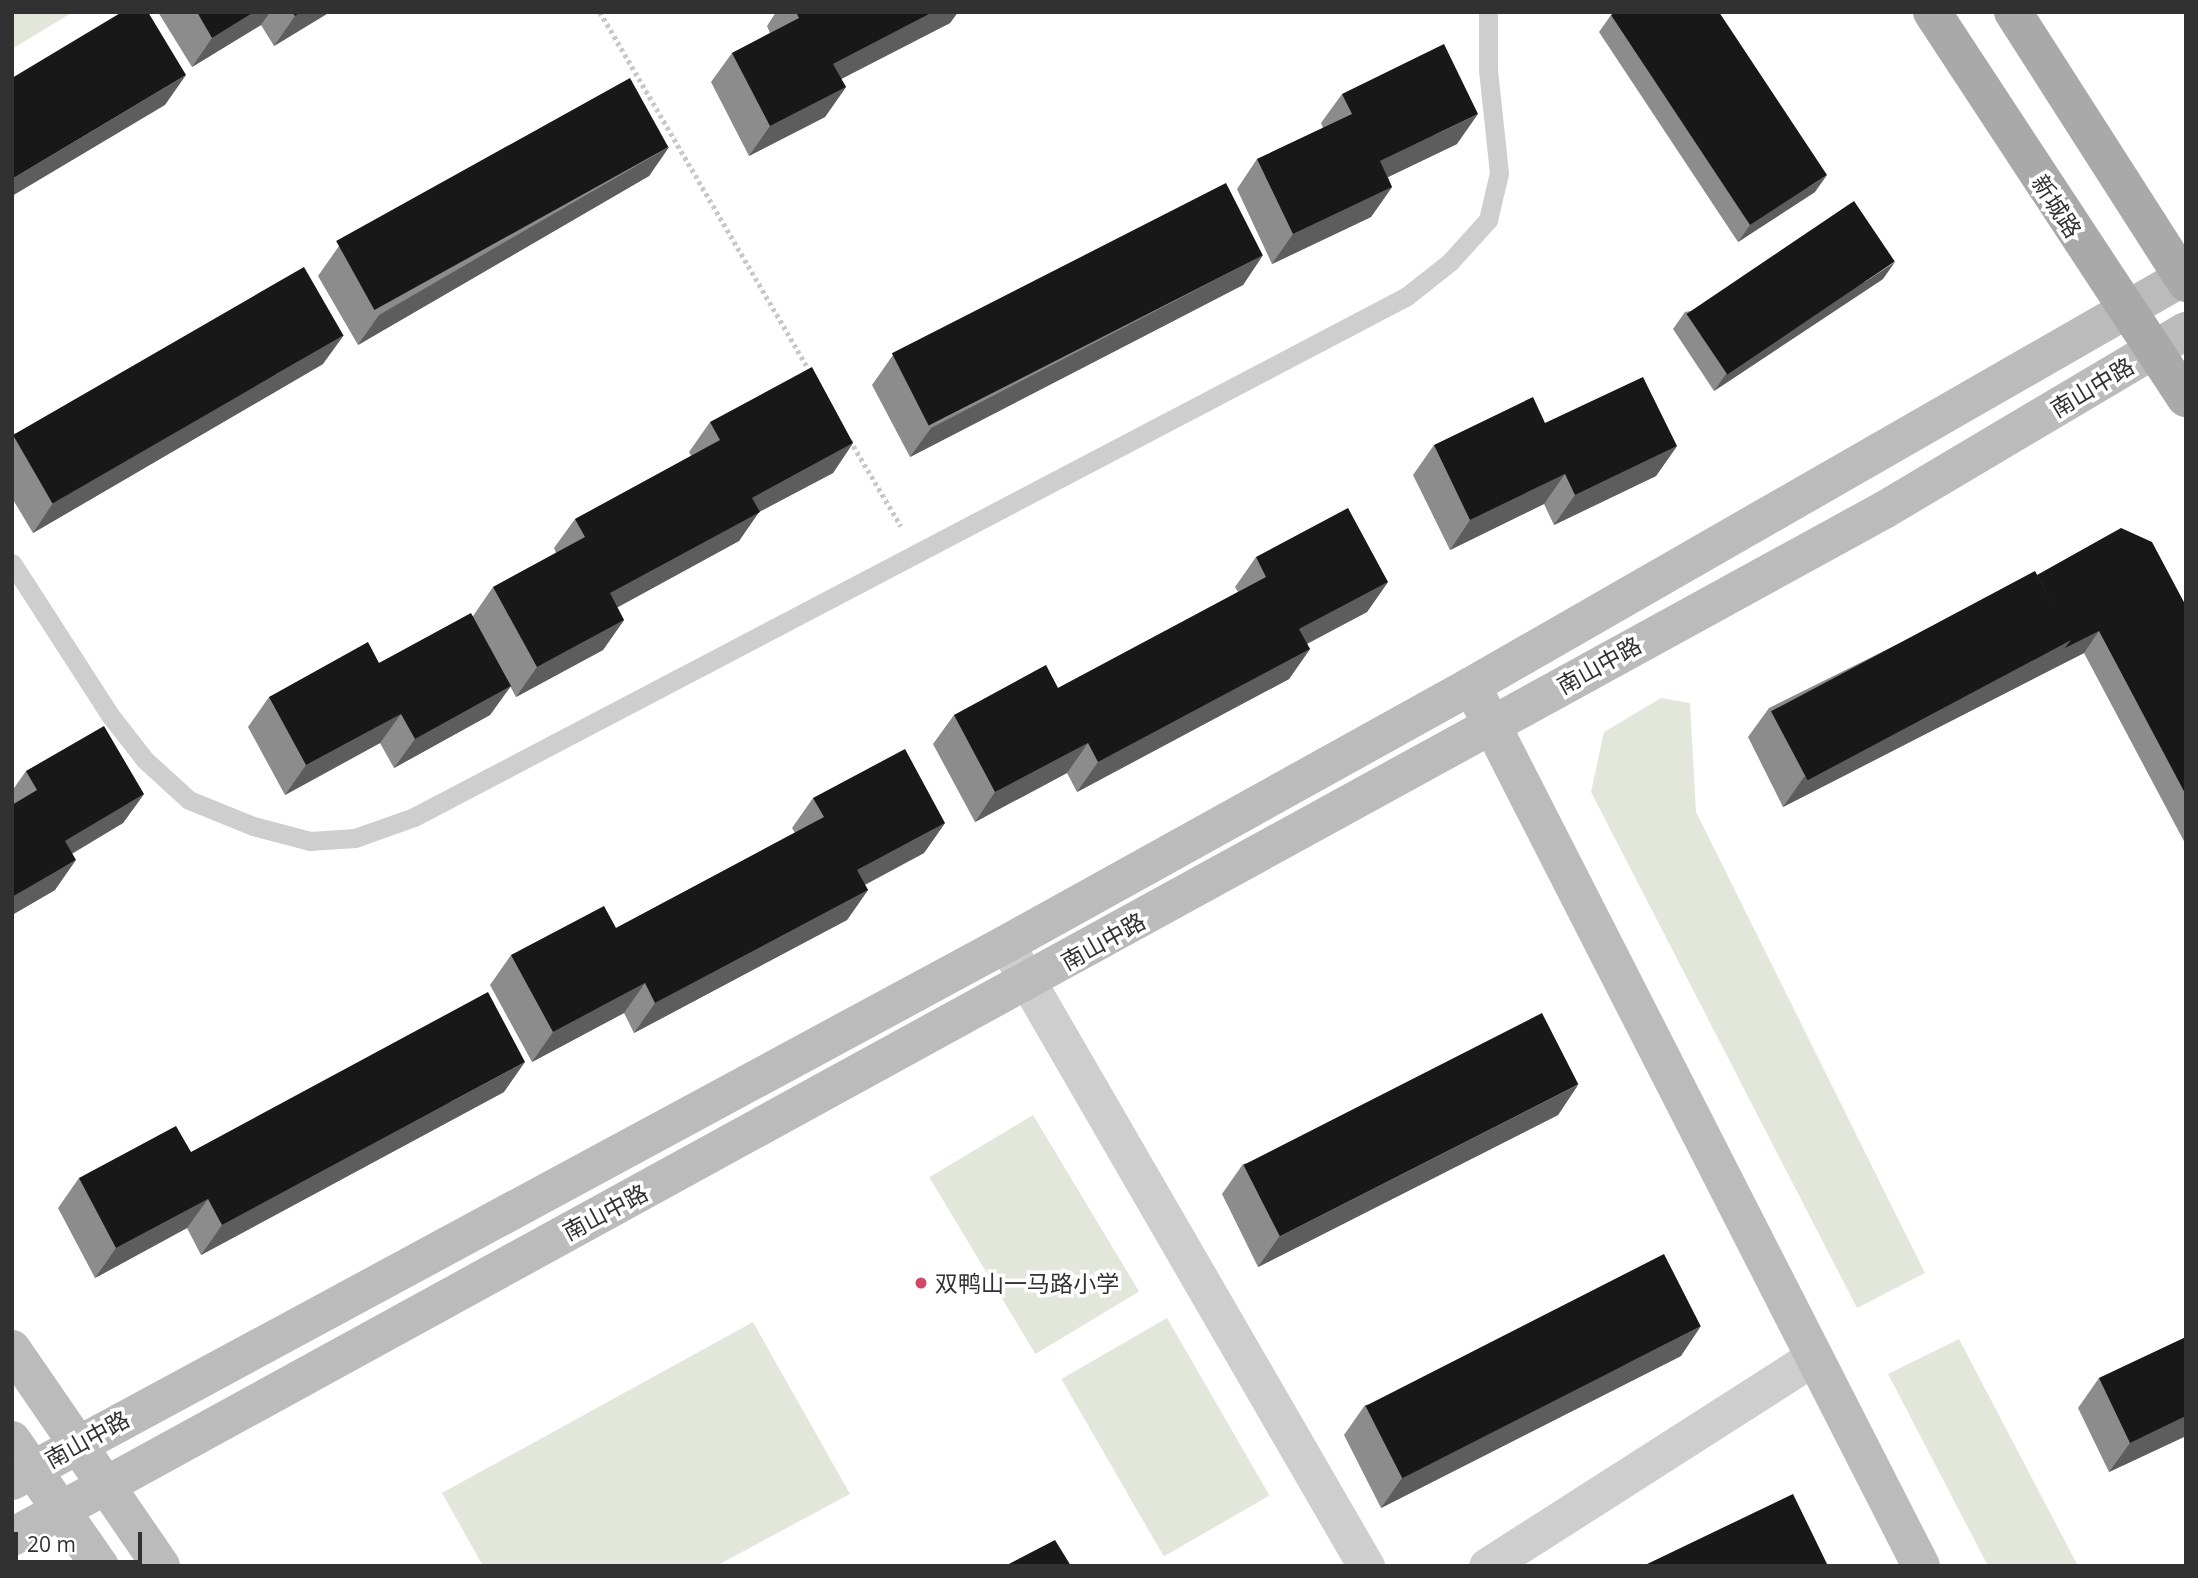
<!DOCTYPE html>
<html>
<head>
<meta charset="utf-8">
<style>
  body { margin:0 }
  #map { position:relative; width:2198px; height:1578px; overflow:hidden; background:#fff; font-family:"Open Sans","Noto Sans SC",sans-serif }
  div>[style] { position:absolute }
  .green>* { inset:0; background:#e3e7db; transform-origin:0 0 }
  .path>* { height:4.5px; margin-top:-2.25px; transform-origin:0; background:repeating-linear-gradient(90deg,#c8c8c8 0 3.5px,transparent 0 7px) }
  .lane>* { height:19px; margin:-9.5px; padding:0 9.5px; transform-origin:9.5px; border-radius:9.5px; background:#cecece }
  .street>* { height:37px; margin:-18.5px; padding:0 18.5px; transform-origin:18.5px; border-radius:18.5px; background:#cecece }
  .secondary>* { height:38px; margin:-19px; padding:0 19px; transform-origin:19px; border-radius:19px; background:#bbb }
  .primary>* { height:38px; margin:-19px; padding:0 19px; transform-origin:19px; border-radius:19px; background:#a9a9a9 }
  .wall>* { inset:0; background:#8c8c8c }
  .shaded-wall>* { inset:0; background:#5d5d5d }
  .building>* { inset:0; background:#181818; transform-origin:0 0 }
  .dots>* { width:19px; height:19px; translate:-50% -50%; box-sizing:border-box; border:4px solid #fff; border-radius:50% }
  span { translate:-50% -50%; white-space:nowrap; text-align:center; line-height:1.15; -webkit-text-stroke:7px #fff; paint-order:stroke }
  .street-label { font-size:23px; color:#313131 }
  .poi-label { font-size:23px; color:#313131 }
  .left { translate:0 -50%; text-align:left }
  .frame { position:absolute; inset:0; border:14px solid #313131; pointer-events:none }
  .scale { position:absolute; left:14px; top:1532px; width:128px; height:32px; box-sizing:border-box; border:4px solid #313131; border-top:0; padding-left:9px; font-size:21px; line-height:24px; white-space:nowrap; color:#313131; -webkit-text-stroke:5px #fff; paint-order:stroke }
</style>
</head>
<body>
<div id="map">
  <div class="green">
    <div style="clip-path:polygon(12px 12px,73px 12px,12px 49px)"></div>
    <div style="clip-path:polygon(1661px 698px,1690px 703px,1696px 812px,1925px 1273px,1857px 1308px,1591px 792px,1604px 732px)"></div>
    <div style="left:1033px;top:1115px;width:206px;height:121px;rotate:59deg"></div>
    <div style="left:1167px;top:1318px;width:205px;height:122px;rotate:60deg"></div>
    <div style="clip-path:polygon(753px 1322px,850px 1494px,716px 1566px,483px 1566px,442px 1493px)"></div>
    <div style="clip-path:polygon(1959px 1339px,2078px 1566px,1988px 1566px,1888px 1374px)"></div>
  </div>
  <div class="path">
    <div style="left:600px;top:12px;width:417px;rotate:59.7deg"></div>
    <div style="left:850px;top:440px;width:100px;rotate:59.3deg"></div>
  </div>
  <div class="lane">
    <div style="left:12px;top:563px;width:181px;rotate:57.2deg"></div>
    <div style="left:110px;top:715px;width:57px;rotate:52.1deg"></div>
    <div style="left:145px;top:760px;width:59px;rotate:42.3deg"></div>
    <div style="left:189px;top:800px;width:69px;rotate:22.1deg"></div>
    <div style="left:253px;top:826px;width:59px;rotate:14.7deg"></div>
    <div style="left:310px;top:841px;width:45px;rotate:-3.8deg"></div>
    <div style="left:355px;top:838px;width:63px;rotate:-19.6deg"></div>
    <div style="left:414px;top:817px;width:1121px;rotate:-27.68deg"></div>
    <div style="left:1407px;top:296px;width:55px;rotate:-38.3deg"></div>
    <div style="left:1450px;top:262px;width:57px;rotate:-47.9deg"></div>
    <div style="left:1488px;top:220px;width:48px;rotate:-76.8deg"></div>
    <div style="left:1499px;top:173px;width:104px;rotate:-96.1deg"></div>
    <div style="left:1488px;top:70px;width:58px;rotate:-90deg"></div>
  </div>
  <div class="street">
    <div style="left:1006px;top:944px;width:719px;rotate:59.94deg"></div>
    <div style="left:1487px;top:1566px;width:388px;rotate:-32.6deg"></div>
  </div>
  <div class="secondary">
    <div style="left:1479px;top:700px;width:972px;rotate:62.96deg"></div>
    <div style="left:12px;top:1349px;width:263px;rotate:55.5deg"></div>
    <div style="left:12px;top:1440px;width:154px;rotate:55.1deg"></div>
    <div style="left:12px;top:1481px;width:1130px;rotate:-28.38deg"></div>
    <div style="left:1006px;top:944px;width:532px;rotate:-29.02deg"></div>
    <div style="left:1471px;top:686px;width:820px;rotate:-29.85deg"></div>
    <div style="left:12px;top:1537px;width:2135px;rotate:-28.75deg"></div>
    <div style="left:1884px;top:510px;width:351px;rotate:-30.7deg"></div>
  </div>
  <div class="primary">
    <div style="left:1932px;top:12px;width:462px;rotate:56.7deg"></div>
    <div style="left:2013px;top:12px;width:322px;rotate:57.4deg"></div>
  </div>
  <div class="wall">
    <div style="clip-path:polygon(158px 12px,330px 12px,274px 46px,261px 25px,192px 67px)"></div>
    <div style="clip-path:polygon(776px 12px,958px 12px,950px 23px,841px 79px,846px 87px,825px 117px,749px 156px,711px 82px,732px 53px,770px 33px,767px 26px)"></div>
    <div style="clip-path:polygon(1611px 15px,1815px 192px,1738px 242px,1599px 32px)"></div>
    <div style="clip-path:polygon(1342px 94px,1457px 144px,1388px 177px,1392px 187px,1371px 217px,1272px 264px,1237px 189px,1257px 159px,1323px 128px,1321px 123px)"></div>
    <div style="clip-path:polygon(669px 147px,649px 176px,358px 345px,318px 276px,339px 246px)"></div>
    <div style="clip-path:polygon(1263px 255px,1243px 285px,910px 457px,872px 385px,893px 355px)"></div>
    <div style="clip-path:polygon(1883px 279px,1714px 391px,1673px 329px,1685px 312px)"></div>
    <div style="clip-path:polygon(323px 364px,33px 533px,12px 498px,12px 436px,13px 434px)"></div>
    <div style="clip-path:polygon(710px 422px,853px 443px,833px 473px,759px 512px,739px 541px,617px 607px,624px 620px,603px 650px,516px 697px,510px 686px,490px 715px,394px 768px,380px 743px,285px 795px,248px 727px,269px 697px,379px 663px,473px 616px,493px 587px,556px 553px,554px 548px,575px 519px,691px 456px,689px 452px)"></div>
    <div style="clip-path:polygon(1545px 423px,1677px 446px,1656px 476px,1554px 525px,1544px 504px,1450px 550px,1413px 475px,1434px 445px)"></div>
    <div style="clip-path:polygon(1256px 557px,1388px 582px,1367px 612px,1307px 644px,1310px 649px,1289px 679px,1077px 792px,1067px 773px,975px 822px,933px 744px,954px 715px,1058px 688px,1238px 592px,1235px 587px)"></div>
    <div style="clip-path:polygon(2037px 575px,2186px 606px,2186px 845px,2084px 653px,1783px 807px,1748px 737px,1769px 708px)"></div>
    <div style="clip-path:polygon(26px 771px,144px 794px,123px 823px,72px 854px,55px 890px,12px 915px,12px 791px)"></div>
    <div style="clip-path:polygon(813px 798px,945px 823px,924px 853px,865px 885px,868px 890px,847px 920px,634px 1033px,624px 1013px,532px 1062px,490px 985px,511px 955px,616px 928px,795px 833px,792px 828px)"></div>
    <div style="clip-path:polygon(1578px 1085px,1558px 1115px,1258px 1267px,1222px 1194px,1243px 1164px)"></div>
    <div style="clip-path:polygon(504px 1092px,201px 1255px,187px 1228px,95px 1278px,58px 1208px,79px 1178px,191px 1152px)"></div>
    <div style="clip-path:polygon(2186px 1337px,2186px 1436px,2109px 1472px,2078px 1408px,2099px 1378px)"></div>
    <div style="clip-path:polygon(1681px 1356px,1381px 1508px,1344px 1435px,1365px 1405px)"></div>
  </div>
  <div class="shaded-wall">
    <div style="clip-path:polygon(254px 12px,270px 12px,261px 25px,192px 67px,212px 38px)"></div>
    <div style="clip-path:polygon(301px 12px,330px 12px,274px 46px,295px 16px)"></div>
    <div style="clip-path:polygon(933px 12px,958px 12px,950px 23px,812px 94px,833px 64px)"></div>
    <div style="clip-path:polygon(186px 75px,165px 105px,12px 196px,12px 179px)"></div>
    <div style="clip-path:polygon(846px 87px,825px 117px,749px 156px,770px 126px)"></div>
    <div style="clip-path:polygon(1478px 114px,1457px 144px,1359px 191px,1380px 161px)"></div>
    <div style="clip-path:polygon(669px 147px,649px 176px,358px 345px,379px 315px)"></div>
    <div style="clip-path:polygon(1827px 175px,1815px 192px,1738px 242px,1750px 225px)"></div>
    <div style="clip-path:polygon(1392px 187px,1371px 217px,1272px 264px,1293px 234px)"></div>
    <div style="clip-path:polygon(1263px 255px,1243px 285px,910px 457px,931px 428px)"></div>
    <div style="clip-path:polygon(1895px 262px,1883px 279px,1714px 391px,1726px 374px)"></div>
    <div style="clip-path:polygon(344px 335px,323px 364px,33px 533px,53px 503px)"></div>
    <div style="clip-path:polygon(853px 443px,833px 473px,759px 512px,739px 541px,589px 623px,610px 593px,752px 498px)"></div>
    <div style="clip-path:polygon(1677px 446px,1656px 476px,1554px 525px,1575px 495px)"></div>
    <div style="clip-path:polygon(1565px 474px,1544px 504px,1450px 550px,1470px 520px)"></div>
    <div style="clip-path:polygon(1388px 582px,1367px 612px,1278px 659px,1299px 629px)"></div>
    <div style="clip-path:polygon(624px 620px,603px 650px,516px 697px,537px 667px)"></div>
    <div style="clip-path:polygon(2099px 631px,2084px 653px,1783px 807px,1804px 777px,2071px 640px)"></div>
    <div style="clip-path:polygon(1310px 649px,1289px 679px,1077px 792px,1098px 762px)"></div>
    <div style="clip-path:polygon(511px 686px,490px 715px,394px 768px,415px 739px)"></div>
    <div style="clip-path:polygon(401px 714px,380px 743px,285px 795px,306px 765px)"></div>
    <div style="clip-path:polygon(1088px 743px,1067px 773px,975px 822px,995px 792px)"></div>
    <div style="clip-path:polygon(144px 794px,123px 823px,44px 870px,65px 841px)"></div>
    <div style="clip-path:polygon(945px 823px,924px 853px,836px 900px,857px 870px)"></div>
    <div style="clip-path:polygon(76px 860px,55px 890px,12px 915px,12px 897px)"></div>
    <div style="clip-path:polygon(868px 890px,847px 920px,634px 1033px,655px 1003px)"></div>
    <div style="clip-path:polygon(645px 983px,624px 1013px,532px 1062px,553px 1032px)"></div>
    <div style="clip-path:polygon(525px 1062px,504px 1092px,201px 1255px,222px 1225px)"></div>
    <div style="clip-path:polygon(1578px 1085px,1558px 1115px,1258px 1267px,1279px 1237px)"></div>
    <div style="clip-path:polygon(208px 1199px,187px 1228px,95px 1278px,116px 1248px)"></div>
    <div style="clip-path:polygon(1701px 1326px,1681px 1356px,1381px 1508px,1402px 1478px)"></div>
    <div style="clip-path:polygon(2186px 1416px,2186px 1436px,2109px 1472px,2130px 1443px)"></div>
  </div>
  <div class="building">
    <div style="clip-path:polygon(122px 12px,148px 12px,186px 75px,12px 179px,12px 78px)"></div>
    <div style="clip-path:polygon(197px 12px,254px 12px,212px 38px)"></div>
    <div style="clip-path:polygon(292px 12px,301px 12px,295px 16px)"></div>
    <div style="clip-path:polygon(796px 12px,933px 12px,833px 64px,846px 87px,770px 126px,732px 53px,799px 18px)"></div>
    <div style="clip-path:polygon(1615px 12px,1719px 12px,1827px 175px,1750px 225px,1611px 15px)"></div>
    <div style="clip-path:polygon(1444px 44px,1478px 114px,1380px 161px,1392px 187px,1293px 234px,1257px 159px,1352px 114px,1342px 94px)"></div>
    <div style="left:630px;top:78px;width:79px;height:336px;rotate:61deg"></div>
    <div style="left:1226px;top:183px;width:81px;height:375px;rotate:63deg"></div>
    <div style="left:1854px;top:201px;width:73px;height:202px;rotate:56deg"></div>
    <div style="left:304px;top:267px;width:79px;height:336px;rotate:60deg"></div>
    <div style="clip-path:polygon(812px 367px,853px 443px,752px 498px,760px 512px,610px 593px,624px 620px,537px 667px,493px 587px,585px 537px,575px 519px,720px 440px,710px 422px)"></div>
    <div style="clip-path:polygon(1643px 377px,1677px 446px,1575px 495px,1565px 474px,1470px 520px,1434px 445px,1533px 397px,1545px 423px)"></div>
    <div style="clip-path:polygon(1348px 508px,1388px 582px,1299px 629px,1310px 649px,1098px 762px,1088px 743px,995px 792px,954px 715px,1046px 665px,1058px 688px,1266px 577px,1256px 557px)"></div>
    <div style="clip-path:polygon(2121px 528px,2152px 542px,2186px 606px,2186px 795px,2099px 631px,2065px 648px,2071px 640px,2037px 575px)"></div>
    <div style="left:2035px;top:571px;width:78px;height:299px;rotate:62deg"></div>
    <div style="clip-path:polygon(471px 613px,511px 686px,415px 739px,401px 714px,306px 765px,269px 697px,368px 642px,379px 663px)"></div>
    <div style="clip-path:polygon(104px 726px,144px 794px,65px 841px,76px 860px,12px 897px,12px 805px,37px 790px,26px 771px)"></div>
    <div style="clip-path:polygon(905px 749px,945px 823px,857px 870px,868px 890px,655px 1003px,645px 983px,553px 1032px,511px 955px,604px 906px,616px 928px,824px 817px,813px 798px)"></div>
    <div style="clip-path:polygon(488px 992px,525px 1062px,222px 1225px,208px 1199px,116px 1248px,79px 1178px,176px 1126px,191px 1152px)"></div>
    <div style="left:1542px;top:1013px;width:80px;height:335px;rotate:63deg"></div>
    <div style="left:1664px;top:1254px;width:81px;height:335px;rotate:63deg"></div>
    <div style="clip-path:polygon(2186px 1337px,2186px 1416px,2130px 1443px,2099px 1378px)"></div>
    <div style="clip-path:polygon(1793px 1494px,1828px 1566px,1643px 1566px)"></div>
    <div style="clip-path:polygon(1055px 1540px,1071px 1566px,1005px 1566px)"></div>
  </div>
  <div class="dots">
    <div style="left:921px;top:1283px;background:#d24869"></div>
  </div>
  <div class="street-label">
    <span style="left:2057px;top:206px;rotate:57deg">新城路</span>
    <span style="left:2092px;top:387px;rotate:-31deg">南山中路</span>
    <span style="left:1599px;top:665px;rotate:-29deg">南山中路</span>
    <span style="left:1103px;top:941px;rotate:-29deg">南山中路</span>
    <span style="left:605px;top:1212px;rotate:-28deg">南山中路</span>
    <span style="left:87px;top:1439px;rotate:-29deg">南山中路</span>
  </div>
  <div class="poi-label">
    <span class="left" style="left:935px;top:1283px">双鸭山一马路小学</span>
  </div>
  <div class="frame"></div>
  <div class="scale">20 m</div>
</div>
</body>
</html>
